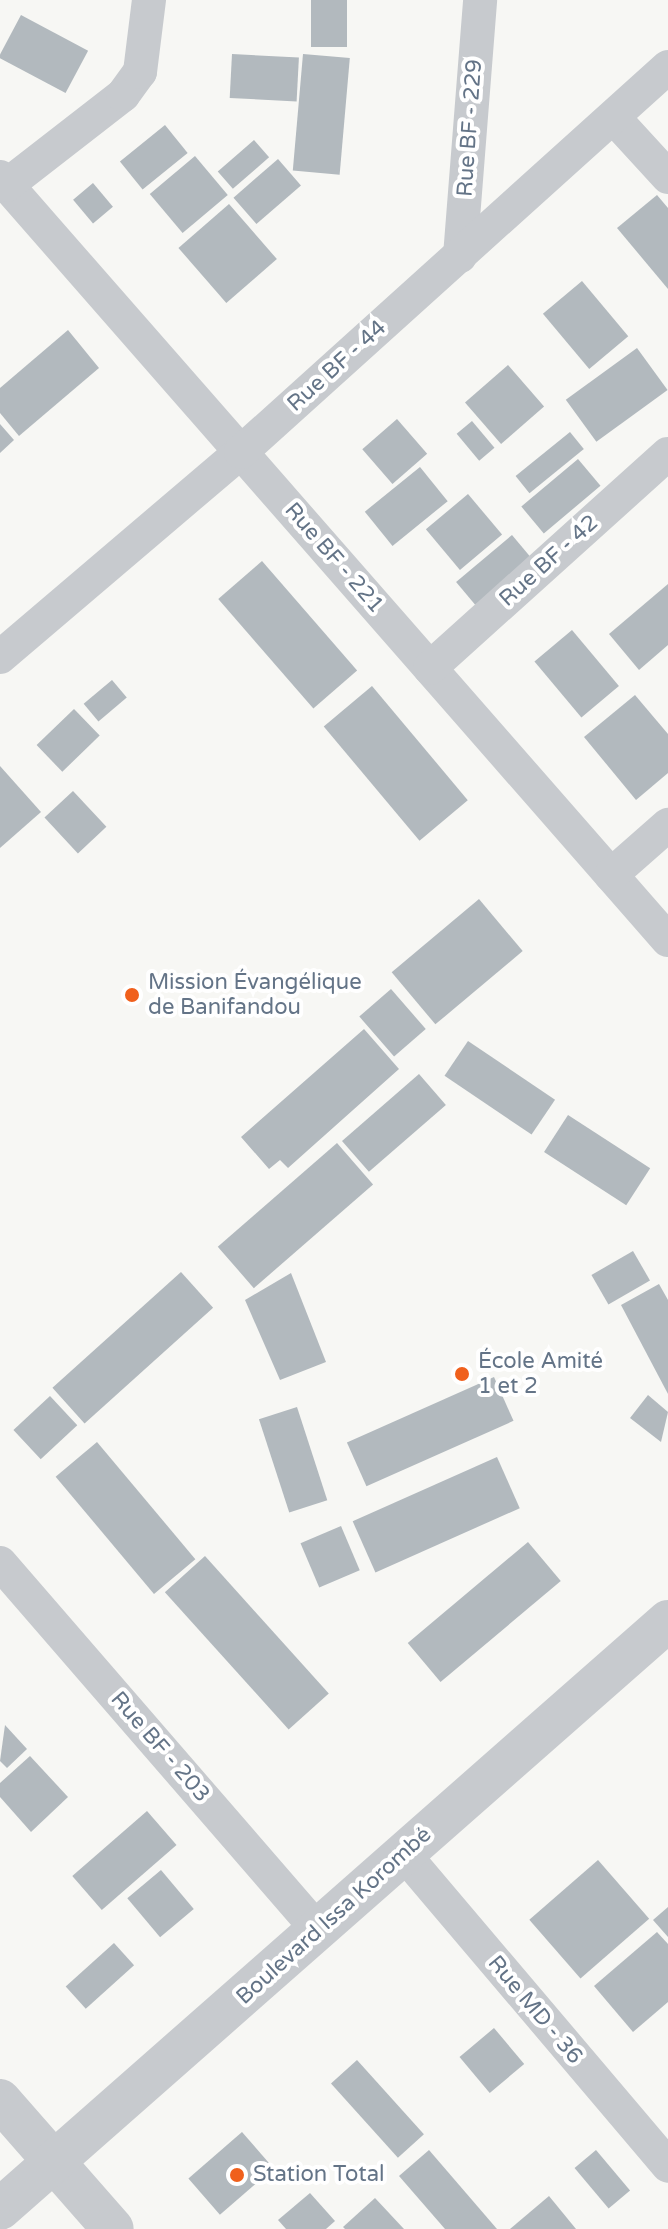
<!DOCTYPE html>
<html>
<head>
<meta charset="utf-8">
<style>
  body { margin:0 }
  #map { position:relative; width:668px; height:2229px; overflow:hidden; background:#f7f7f4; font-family:"Varela Round",sans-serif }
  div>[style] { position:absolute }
  .building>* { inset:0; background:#b2b9be; transform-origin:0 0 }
  .minor>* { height:34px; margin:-17px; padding:0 17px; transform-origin:17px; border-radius:17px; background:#c7cace }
  .tertiary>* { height:42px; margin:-21px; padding:0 21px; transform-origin:21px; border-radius:21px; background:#c7cace }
  .dots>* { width:22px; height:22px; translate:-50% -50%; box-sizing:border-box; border:4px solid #fff; border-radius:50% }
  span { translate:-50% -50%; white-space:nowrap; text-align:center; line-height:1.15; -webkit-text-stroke:8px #fff; paint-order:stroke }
  .street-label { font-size:22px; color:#647487 }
  .poi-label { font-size:22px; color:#647487 }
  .left { translate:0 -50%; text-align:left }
</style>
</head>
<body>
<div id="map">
  <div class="building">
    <div style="left:311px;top:0;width:36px;height:47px"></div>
    <div style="left:21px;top:15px;width:76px;height:48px;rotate:28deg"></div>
    <div style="left:232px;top:54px;width:67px;height:44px;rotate:3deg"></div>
    <div style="left:303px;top:54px;width:47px;height:117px;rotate:5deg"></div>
    <div style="left:165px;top:125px;width:36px;height:58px;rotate:51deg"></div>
    <div style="left:254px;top:140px;width:23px;height:48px;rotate:49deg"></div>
    <div style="left:195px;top:156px;width:51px;height:59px;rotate:50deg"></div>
    <div style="left:278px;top:159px;width:35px;height:59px;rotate:49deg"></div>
    <div style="left:93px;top:183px;width:31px;height:26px;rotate:50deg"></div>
    <div style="clip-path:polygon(657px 195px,668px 208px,668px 289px,617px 228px)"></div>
    <div style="left:229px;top:204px;width:73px;height:67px;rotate:49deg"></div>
    <div style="left:582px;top:281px;width:72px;height:51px;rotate:50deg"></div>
    <div style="clip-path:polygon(68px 330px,99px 368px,19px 436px,0 413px,0 388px)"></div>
    <div style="left:637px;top:348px;width:52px;height:88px;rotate:54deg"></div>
    <div style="left:508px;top:365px;width:55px;height:57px;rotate:49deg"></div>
    <div style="left:397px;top:419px;width:46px;height:46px;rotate:49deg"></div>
    <div style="left:472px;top:421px;width:35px;height:20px;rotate:50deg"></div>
    <div style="clip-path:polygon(0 424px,14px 440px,0 453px)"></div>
    <div style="left:570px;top:432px;width:22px;height:70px;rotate:51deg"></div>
    <div style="left:578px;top:459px;width:35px;height:74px;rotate:50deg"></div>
    <div style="left:420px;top:467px;width:44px;height:71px;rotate:51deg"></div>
    <div style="left:468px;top:494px;width:53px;height:55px;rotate:50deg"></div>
    <div style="left:512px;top:535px;width:30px;height:73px;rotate:50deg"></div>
    <div style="left:262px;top:561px;width:145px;height:58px;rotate:49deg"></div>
    <div style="clip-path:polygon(668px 584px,668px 645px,639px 670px,609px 634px)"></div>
    <div style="left:572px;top:630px;width:73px;height:49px;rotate:50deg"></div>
    <div style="left:112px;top:680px;width:23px;height:37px;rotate:50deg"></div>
    <div style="left:372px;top:686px;width:149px;height:63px;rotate:50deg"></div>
    <div style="clip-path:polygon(635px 695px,668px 734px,668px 773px,636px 800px,584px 737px)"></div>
    <div style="left:74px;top:709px;width:37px;height:52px;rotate:46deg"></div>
    <div style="clip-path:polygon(0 766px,41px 812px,0 848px)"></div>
    <div style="left:73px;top:791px;width:49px;height:39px;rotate:47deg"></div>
    <div style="left:479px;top:899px;width:68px;height:114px;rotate:50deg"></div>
    <div style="left:391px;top:989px;width:53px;height:42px;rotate:49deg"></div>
    <div style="clip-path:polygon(364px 1029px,399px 1069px,288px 1168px,280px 1160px,269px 1169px,241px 1137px)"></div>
    <div style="left:468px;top:1041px;width:105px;height:42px;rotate:34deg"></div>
    <div style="left:419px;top:1074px;width:41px;height:102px;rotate:49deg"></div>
    <div style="left:568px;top:1115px;width:98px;height:44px;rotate:33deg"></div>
    <div style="left:337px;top:1143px;width:55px;height:158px;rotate:49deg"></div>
    <div style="left:633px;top:1251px;width:34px;height:48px;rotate:60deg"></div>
    <div style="left:181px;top:1272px;width:48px;height:173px;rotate:48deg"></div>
    <div style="clip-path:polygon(291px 1273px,326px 1362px,280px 1380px,245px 1300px)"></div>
    <div style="clip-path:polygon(659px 1284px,668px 1300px,668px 1394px,621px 1305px)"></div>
    <div style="left:494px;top:1377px;width:48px;height:161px;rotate:66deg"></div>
    <div style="clip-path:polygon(648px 1395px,668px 1412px,661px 1442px,630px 1418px)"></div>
    <div style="left:50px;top:1396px;width:40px;height:50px;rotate:47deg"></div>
    <div style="left:297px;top:1407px;width:98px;height:40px;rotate:72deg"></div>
    <div style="left:97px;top:1442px;width:153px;height:54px;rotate:50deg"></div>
    <div style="left:497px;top:1457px;width:56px;height:158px;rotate:66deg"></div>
    <div style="left:341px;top:1526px;width:48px;height:44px;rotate:67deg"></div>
    <div style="left:528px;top:1542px;width:51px;height:157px;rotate:50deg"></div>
    <div style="left:205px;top:1556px;width:185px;height:54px;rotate:48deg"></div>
    <div style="clip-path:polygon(5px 1725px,27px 1749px,7px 1768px,0 1761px)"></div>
    <div style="clip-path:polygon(30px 1756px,68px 1797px,31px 1832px,0 1797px,0 1783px)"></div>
    <div style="left:147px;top:1811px;width:45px;height:99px;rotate:49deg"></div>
    <div style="left:598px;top:1860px;width:78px;height:91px;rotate:49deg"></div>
    <div style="left:161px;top:1870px;width:51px;height:44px;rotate:50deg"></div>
    <div style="clip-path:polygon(668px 1907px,668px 1937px,653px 1920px)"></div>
    <div style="clip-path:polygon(657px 1932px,668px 1944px,668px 2002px,633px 2032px,594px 1986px)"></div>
    <div style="left:114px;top:1943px;width:30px;height:65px;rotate:48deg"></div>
    <div style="left:494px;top:2028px;width:47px;height:45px;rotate:50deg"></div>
    <div style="left:357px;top:2060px;width:100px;height:35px;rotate:48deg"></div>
    <div style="left:242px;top:2132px;width:48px;height:71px;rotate:49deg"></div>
    <div style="clip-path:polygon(429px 2150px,497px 2229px,445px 2229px,399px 2176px)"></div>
    <div style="left:596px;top:2150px;width:53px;height:28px;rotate:50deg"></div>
    <div style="clip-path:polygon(310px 2193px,335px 2221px,326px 2229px,286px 2229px,278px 2220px)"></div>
    <div style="clip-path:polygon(549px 2196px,576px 2229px,510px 2229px)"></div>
    <div style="clip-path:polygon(375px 2198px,404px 2229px,345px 2229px,343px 2227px)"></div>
  </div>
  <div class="minor">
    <div style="left:614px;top:118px;width:80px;rotate:47.5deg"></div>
    <div style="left:0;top:177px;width:1014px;rotate:48.8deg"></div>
    <div style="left:7px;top:185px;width:147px;rotate:-37.8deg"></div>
    <div style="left:123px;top:95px;width:29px;rotate:-54deg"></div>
    <div style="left:140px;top:72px;width:73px;rotate:-82.9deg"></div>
    <div style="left:460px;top:256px;width:257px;rotate:-85.5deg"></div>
    <div style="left:0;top:657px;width:316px;rotate:-40.4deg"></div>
    <div style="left:241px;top:452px;width:575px;rotate:-42.04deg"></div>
    <div style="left:430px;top:668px;width:320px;rotate:-42deg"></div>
    <div style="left:611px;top:875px;width:76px;rotate:-41.3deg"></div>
    <div style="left:0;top:1563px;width:487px;rotate:49.1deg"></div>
    <div style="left:403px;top:1853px;width:410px;rotate:49.7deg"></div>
  </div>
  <div class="tertiary">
    <div style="left:0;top:2100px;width:171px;rotate:48.8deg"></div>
    <div style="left:0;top:2209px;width:890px;rotate:-41.36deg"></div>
  </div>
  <div class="dots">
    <div style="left:132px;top:995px;background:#f0601c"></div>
    <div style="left:462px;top:1374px;background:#f0601c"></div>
    <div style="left:237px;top:2175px;background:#f0601c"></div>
  </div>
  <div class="street-label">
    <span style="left:470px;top:128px;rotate:-86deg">Rue BF - 229</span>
    <span style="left:337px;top:366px;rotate:-42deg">Rue BF - 44</span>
    <span style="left:334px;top:558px;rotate:49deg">Rue BF - 221</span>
    <span style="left:549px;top:561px;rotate:-42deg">Rue BF - 42</span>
    <span style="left:160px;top:1747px;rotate:49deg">Rue BF - 203</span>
    <span style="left:334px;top:1916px;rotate:-42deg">Boulevard Issa Korombé</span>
    <span style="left:535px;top:2010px;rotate:50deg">Rue MD - 36</span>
  </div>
  <div class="poi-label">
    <span class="left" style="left:148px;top:995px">Mission Évangélique<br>de Banifandou</span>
    <span class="left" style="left:478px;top:1374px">École Amité<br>1 et 2</span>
    <span class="left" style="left:253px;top:2175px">Station Total</span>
  </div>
</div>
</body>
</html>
